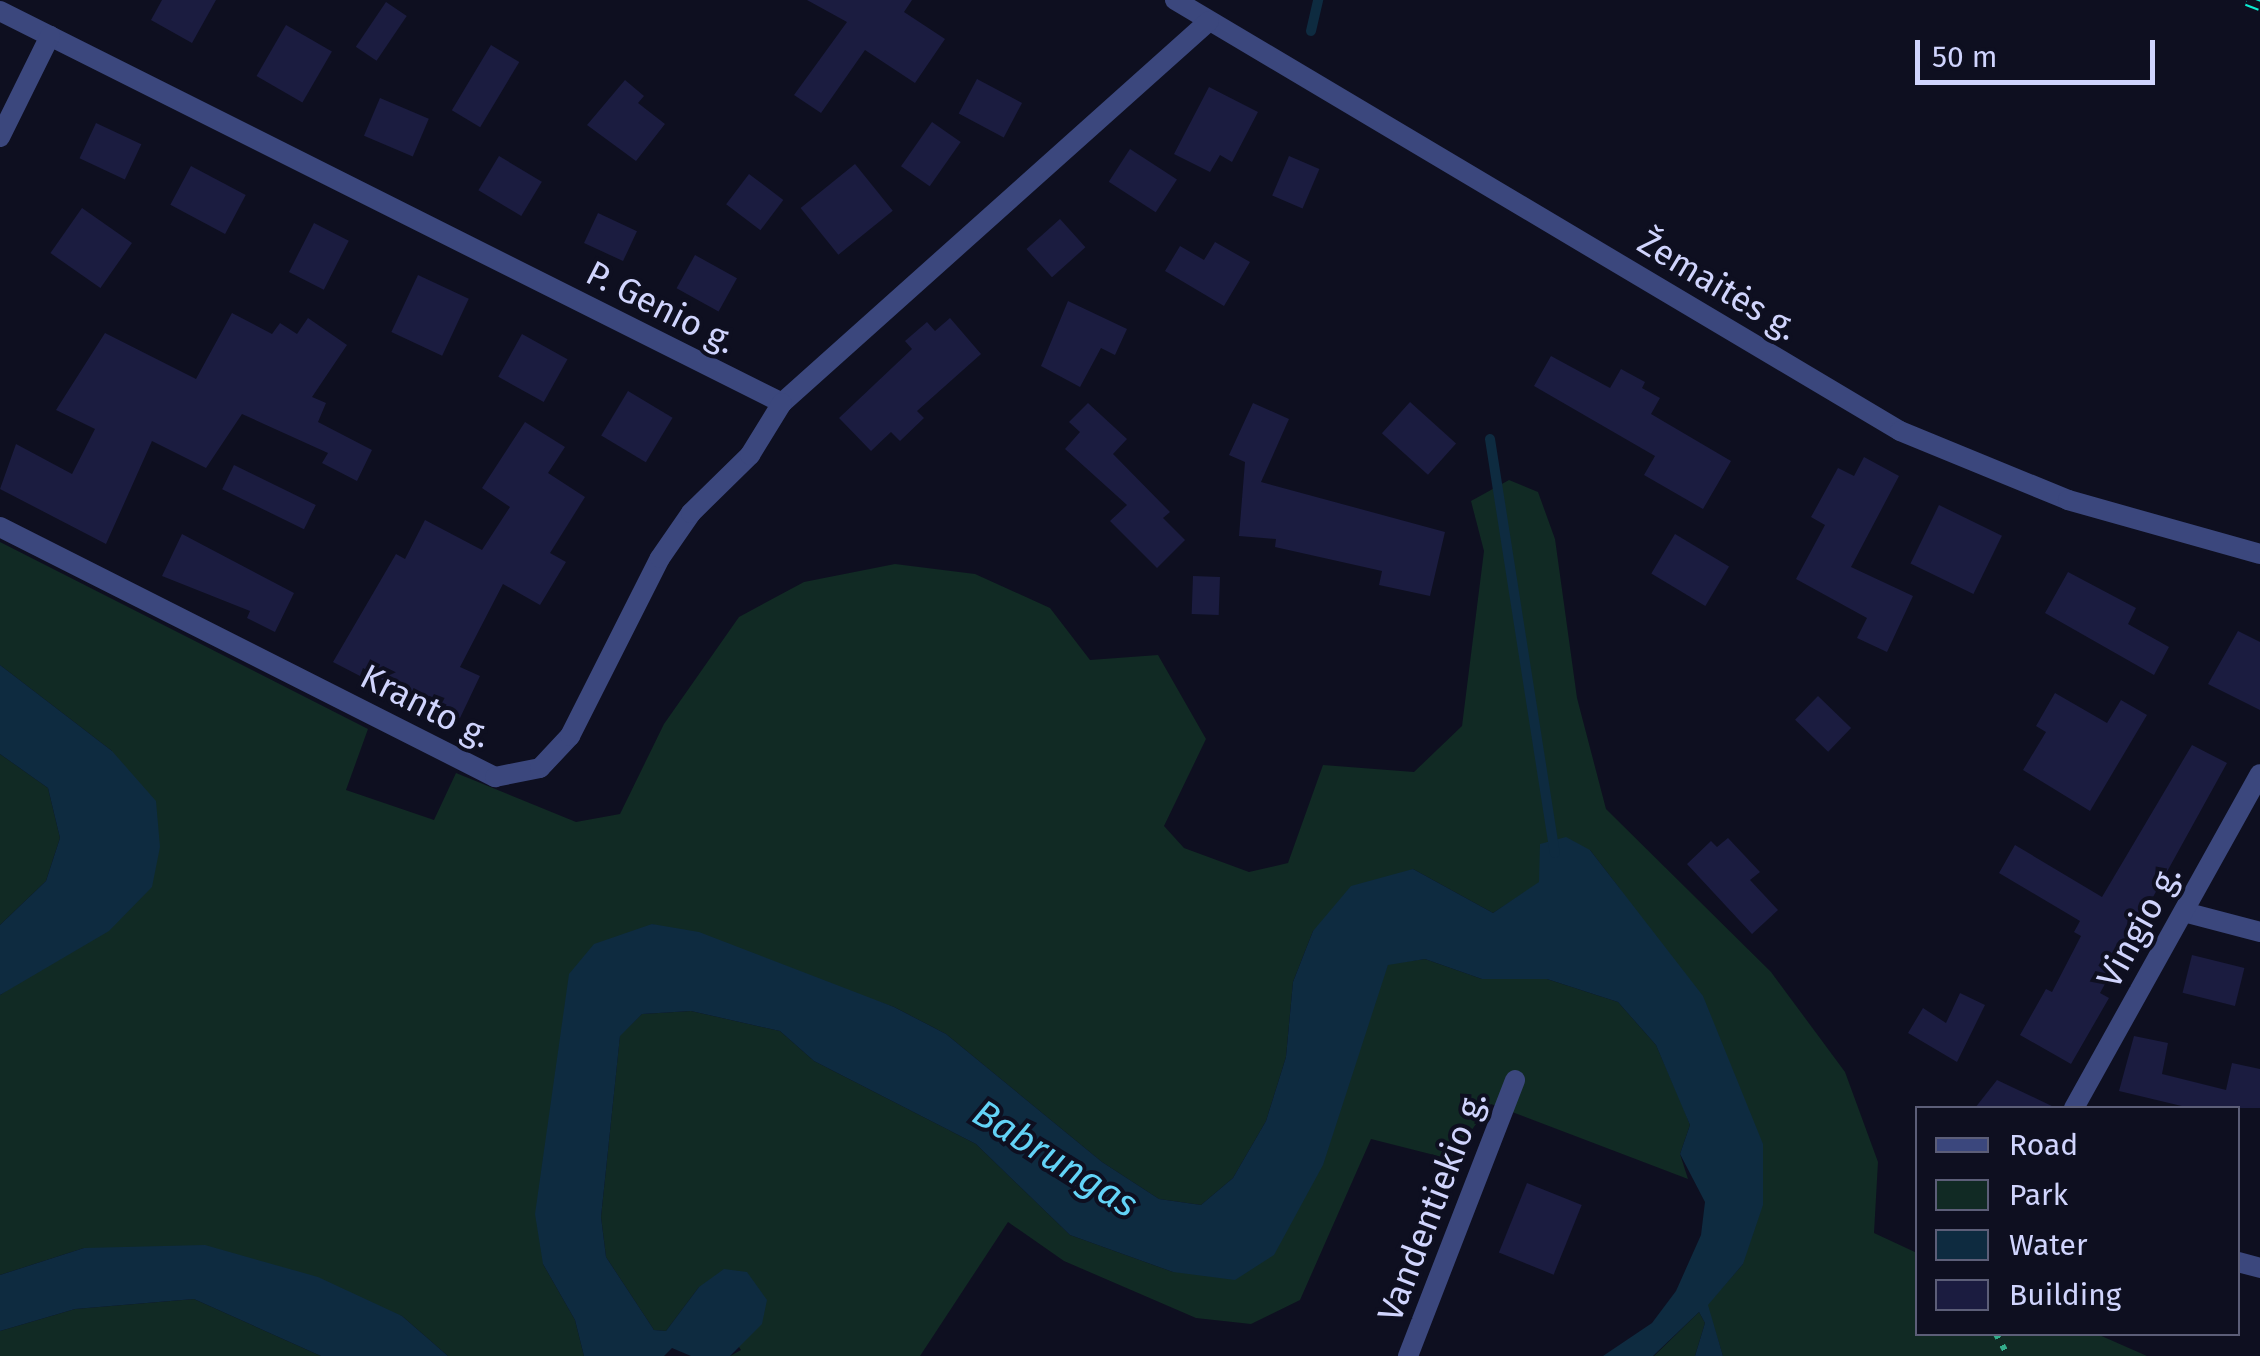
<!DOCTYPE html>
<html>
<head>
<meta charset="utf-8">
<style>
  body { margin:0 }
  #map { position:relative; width:2260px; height:1356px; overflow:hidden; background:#0e0f20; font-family:"Fira Sans",sans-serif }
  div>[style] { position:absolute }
  .green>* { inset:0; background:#112a24 }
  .water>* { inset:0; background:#0e2b40 }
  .stream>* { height:10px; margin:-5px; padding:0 5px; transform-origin:5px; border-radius:5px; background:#0e2b40 }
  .building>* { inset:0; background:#1b1c40; transform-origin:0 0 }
  .path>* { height:6px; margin-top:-3px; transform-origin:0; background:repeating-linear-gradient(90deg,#34ac8b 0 5px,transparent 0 13px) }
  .street>* { height:20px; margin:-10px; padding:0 10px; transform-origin:10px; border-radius:10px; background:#3b477d }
  .rail>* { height:11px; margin-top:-5.5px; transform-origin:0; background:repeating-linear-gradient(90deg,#0e0f20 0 22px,#0cecd2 0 44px); box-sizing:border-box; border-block:2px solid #0cecd2 }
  span { translate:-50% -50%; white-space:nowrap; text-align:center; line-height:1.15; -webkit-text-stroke:8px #0e0f20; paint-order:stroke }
  .street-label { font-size:35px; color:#d0d4fd }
  .water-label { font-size:38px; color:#63d3f7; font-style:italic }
  .legend { position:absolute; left:1915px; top:1106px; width:325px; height:230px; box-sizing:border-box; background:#0e0f20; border:2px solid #5c5e78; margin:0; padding:12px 18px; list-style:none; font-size:30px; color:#d0d4fd }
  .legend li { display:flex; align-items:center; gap:20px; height:50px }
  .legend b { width:50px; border:2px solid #5c5e78 }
  .scale { position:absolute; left:1915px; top:40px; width:240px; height:45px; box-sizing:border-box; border:5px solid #d0d4fd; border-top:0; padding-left:12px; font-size:30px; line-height:35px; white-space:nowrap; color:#d0d4fd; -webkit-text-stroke:8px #0e0f20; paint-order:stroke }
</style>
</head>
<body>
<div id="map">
  <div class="green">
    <div style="clip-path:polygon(1509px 480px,1538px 492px,1555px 539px,1577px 698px,1606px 809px,1771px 972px,1845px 1072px,1878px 1162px,1874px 1233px,1917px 1253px,1918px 1334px,2097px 1334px,2147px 1356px,1723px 1356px,1707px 1305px,1743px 1264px,1620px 889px,1590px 850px,1493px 913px,1413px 869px,1313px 931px,1293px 982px,1286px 1057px,1266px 1121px,1233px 1178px,1201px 1205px,1159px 1199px,1102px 1162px,946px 1034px,894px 1007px,652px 924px,543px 1264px,575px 1320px,584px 1356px,448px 1356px,402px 1316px,84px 1248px,0 1275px,0 995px,51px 960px,112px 751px,0 665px,0 542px,368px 729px,346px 790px,434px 820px,456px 773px,576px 822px,620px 814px,664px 724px,739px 617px,804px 582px,895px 564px,975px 574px,1050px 608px,1090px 660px,1158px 655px,1206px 739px,1164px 826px,1184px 848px,1249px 872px,1288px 863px,1323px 765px,1414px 772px,1462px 726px,1484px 551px,1471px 501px)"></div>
    <div style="clip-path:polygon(0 754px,48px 788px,60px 838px,46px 881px,0 925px)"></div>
    <div style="clip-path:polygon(1425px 959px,1482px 979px,1547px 979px,1618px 1002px,1656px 1045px,1682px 1104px,1690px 1125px,1680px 1154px,1688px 1179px,1491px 1104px,1450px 1159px,1371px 1139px,1300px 1300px,1251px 1324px,1196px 1318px,1064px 1261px,1008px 1222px,920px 1356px,730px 1356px,741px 1350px,699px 1287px,666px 1331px,654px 1330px,606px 1257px,601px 1217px,620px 1035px,642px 1014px,691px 1011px,780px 1031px,814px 1061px,976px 1144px,1070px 1235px,1173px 1272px,1364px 1030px,1388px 964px)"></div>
    <div style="clip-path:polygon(194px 1299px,321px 1356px,0 1356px,0 1331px,75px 1309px)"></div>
    <div style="clip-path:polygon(1699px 1312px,1705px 1323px,1695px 1356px,1654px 1356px)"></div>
  </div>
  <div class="water">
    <div style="clip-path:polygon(0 665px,112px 751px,156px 801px,160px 847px,152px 887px,109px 931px,0 995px,0 925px,46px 881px,60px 838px,48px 788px,0 754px)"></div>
    <div style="clip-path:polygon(1566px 837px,1590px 850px,1703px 996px,1763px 1144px,1763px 1205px,1743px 1264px,1708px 1305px,1723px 1356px,1695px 1356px,1705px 1323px,1699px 1312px,1653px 1356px,1603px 1356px,1652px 1323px,1676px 1291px,1701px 1235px,1705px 1202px,1680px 1154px,1690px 1125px,1656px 1045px,1618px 1002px,1547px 979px,1482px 979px,1425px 959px,1388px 965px,1323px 1165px,1274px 1255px,1235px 1280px,1173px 1272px,1070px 1235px,976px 1144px,814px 1061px,780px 1031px,691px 1011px,642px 1014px,620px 1036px,601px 1217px,606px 1257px,654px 1330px,666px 1331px,699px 1287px,724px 1269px,747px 1272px,767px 1300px,762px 1324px,730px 1356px,691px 1356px,672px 1348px,664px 1356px,584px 1356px,575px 1320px,543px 1264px,535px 1214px,569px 974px,594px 944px,652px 924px,699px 932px,894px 1007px,946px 1034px,1102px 1162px,1159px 1199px,1201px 1205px,1233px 1178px,1266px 1121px,1286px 1057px,1293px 982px,1313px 931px,1351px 886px,1413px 869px,1493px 913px,1539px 882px,1540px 844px)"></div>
    <div style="clip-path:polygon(205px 1245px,318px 1277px,402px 1316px,448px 1356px,321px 1356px,194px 1299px,75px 1309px,0 1331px,0 1275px,84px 1248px)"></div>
  </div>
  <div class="stream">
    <div style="left:1311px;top:31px;width:32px;rotate:-77deg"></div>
    <div style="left:1490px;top:439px;width:419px;rotate:81.1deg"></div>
  </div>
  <div class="building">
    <div style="clip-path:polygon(162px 0,216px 0,192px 43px,151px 20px)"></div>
    <div style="clip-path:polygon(807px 0,912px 0,904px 12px,945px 39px,915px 83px,865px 50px,821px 113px,794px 95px,847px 22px)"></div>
    <div style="left:386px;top:2px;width:25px;height:54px;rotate:34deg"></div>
    <div style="left:286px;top:25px;width:53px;height:59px;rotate:30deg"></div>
    <div style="left:491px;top:45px;width:33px;height:76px;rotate:31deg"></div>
    <div style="left:977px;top:79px;width:51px;height:39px;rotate:28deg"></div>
    <div style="clip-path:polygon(625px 80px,644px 96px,638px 103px,665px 124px,636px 161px,587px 125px)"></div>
    <div style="clip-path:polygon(1209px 87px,1258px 112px,1232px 162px,1220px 155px,1210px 172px,1174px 154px)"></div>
    <div style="left:380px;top:98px;width:53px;height:41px;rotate:23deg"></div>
    <div style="left:932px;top:122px;width:35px;height:54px;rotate:35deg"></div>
    <div style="left:96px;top:123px;width:50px;height:39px;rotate:25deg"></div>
    <div style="left:1130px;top:149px;width:56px;height:39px;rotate:33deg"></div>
    <div style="left:499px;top:156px;width:50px;height:40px;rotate:31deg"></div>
    <div style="left:1289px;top:156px;width:33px;height:43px;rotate:23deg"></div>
    <div style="left:855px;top:164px;width:60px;height:70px;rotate:51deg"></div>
    <div style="left:191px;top:166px;width:62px;height:44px;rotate:28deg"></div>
    <div style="left:749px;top:174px;width:43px;height:38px;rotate:37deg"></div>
    <div style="left:82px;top:208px;width:61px;height:55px;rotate:35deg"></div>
    <div style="left:598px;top:213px;width:43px;height:33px;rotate:25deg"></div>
    <div style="left:1060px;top:219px;width:38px;height:45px;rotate:48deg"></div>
    <div style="left:314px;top:223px;width:39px;height:55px;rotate:27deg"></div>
    <div style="clip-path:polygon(1215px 242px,1250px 262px,1224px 306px,1165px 271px,1180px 246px,1204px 260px)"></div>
    <div style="left:695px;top:255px;width:48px;height:38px;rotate:29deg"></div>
    <div style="left:418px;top:275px;width:56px;height:63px;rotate:25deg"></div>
    <div style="clip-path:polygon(1068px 301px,1127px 329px,1115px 355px,1101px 348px,1080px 387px,1041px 366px)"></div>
    <div style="clip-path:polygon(232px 313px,272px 334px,280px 323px,297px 334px,308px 318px,347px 345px,312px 397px,326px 403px,318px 422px,372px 450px,357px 481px,322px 463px,328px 453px,242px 414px,206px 468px,152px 441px,106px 544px,0 489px,16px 444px,72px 474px,95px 429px,56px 410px,105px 333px,196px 379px)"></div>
    <div style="clip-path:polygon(950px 318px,981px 354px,917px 411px,924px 418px,900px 441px,891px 432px,871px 451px,839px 418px,912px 349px,905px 341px,927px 322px,935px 331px)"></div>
    <div style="left:522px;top:334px;width:52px;height:49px;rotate:29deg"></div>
    <div style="clip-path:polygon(1551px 356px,1610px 388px,1621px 369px,1645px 382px,1642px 388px,1660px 398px,1651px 414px,1731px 461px,1703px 509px,1644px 475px,1655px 456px,1534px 386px)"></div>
    <div style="left:628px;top:391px;width:52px;height:52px;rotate:31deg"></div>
    <div style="left:1410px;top:402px;width:62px;height:42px;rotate:42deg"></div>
    <div style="clip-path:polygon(1088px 403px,1127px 439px,1113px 454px,1170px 512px,1163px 518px,1185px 540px,1157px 568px,1110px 521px,1127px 505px,1065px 449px,1080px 432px,1069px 422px)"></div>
    <div style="clip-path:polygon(1253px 403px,1289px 419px,1261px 482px,1445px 532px,1430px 596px,1379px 585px,1382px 571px,1275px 547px,1276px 539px,1239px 536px,1245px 462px,1229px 455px)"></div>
    <div style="clip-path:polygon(525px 422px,565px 447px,548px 473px,585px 497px,550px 553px,566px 562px,540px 605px,503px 584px,460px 667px,480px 676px,460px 718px,451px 713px,448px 720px,363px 668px,360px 676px,333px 662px,396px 554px,405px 559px,425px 520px,482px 550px,510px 507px,482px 488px)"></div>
    <div style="clip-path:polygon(1864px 457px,1899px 476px,1851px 567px,1913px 596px,1887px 652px,1857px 638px,1867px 618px,1796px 579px,1825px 525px,1811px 517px,1838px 468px,1854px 476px)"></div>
    <div style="left:234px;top:465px;width:91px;height:27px;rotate:26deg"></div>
    <div style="left:1939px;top:505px;width:70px;height:65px;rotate:26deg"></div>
    <div style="clip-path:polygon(182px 534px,294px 593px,275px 632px,247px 618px,250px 611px,162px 576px)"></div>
    <div style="left:1675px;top:534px;width:63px;height:46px;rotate:31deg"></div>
    <div style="clip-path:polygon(2068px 572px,2136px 608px,2128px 624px,2169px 647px,2154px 675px,2045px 613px)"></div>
    <div style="left:1193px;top:576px;width:27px;height:38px;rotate:2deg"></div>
    <div style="clip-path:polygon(2238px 631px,2260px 642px,2260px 710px,2208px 684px)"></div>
    <div style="clip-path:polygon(2055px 693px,2107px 723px,2121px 700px,2147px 715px,2090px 811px,2023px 770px,2046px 732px,2036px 726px)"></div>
    <div style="left:1818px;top:696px;width:46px;height:33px;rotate:44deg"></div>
    <div style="clip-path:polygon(2192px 745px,2227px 763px,2100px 993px,2109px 998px,2071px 1064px,2020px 1035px,2046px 989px,2052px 992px,2081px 936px,2074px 932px,2080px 921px,1999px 873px,2015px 845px,2102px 897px)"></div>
    <div style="clip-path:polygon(1728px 838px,1760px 872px,1750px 880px,1778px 910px,1752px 934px,1687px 864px,1711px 841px,1717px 847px)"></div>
    <div style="left:2192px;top:955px;width:54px;height:39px;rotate:14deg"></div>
    <div style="clip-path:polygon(1960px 993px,1985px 1005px,1957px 1062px,1908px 1033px,1923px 1008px,1946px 1023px)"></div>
    <div style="clip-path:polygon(2134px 1036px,2168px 1043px,2162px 1074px,2226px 1090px,2232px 1063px,2260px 1069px,2260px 1108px,2190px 1108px,2119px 1091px)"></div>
    <div style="clip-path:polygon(1997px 1080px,2056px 1108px,1975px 1108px)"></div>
    <div style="left:1527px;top:1183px;width:59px;height:75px;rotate:22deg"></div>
  </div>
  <div class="path">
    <div style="left:1996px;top:1334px;width:25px;rotate:61deg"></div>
  </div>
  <div class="street">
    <div style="left:1175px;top:0;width:843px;rotate:30.73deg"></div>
    <div style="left:1900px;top:431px;width:182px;rotate:22.3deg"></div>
    <div style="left:2068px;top:500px;width:199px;rotate:15.7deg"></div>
    <div style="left:0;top:11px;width:875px;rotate:26.62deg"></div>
    <div style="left:782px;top:403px;width:573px;rotate:-41.82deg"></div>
    <div style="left:0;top:137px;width:113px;rotate:-63.7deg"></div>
    <div style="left:0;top:527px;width:555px;rotate:26.8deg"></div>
    <div style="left:495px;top:777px;width:46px;rotate:-11.3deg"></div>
    <div style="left:540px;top:768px;width:44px;rotate:-46.8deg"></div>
    <div style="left:570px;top:736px;width:199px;rotate:-63.2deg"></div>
    <div style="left:660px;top:558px;width:55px;rotate:-55.4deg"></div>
    <div style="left:691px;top:513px;width:83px;rotate:-44.5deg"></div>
    <div style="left:750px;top:455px;width:61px;rotate:-58.4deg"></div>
    <div style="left:2184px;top:912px;width:79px;rotate:14.7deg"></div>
    <div style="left:2074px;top:1108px;width:382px;rotate:-60.9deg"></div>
    <div style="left:2238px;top:1262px;width:23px;rotate:15deg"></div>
    <div style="left:1408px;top:1356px;width:296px;rotate:-68.8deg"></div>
  </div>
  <div class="rail">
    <div style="left:2247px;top:0;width:14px;rotate:21deg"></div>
  </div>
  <div class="street-label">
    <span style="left:1718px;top:285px;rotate:31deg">Žemaitės g.</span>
    <span style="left:661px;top:307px;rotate:27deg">P. Genio g.</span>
    <span style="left:426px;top:706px;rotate:27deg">Kranto g.</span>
    <span style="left:2139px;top:926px;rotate:-61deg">Vingio g.</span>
    <span style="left:1432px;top:1206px;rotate:-69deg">Vandentiekio g.</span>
  </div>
  <div class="water-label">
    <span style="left:1055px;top:1159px;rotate:32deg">Babrungas</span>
  </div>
  <ul class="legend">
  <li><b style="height:12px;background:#3b477d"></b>Road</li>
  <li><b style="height:28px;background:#112a24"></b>Park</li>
  <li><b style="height:28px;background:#0e2b40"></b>Water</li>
  <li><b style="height:28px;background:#1b1c40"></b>Building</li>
  </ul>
  <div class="scale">50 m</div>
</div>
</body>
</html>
